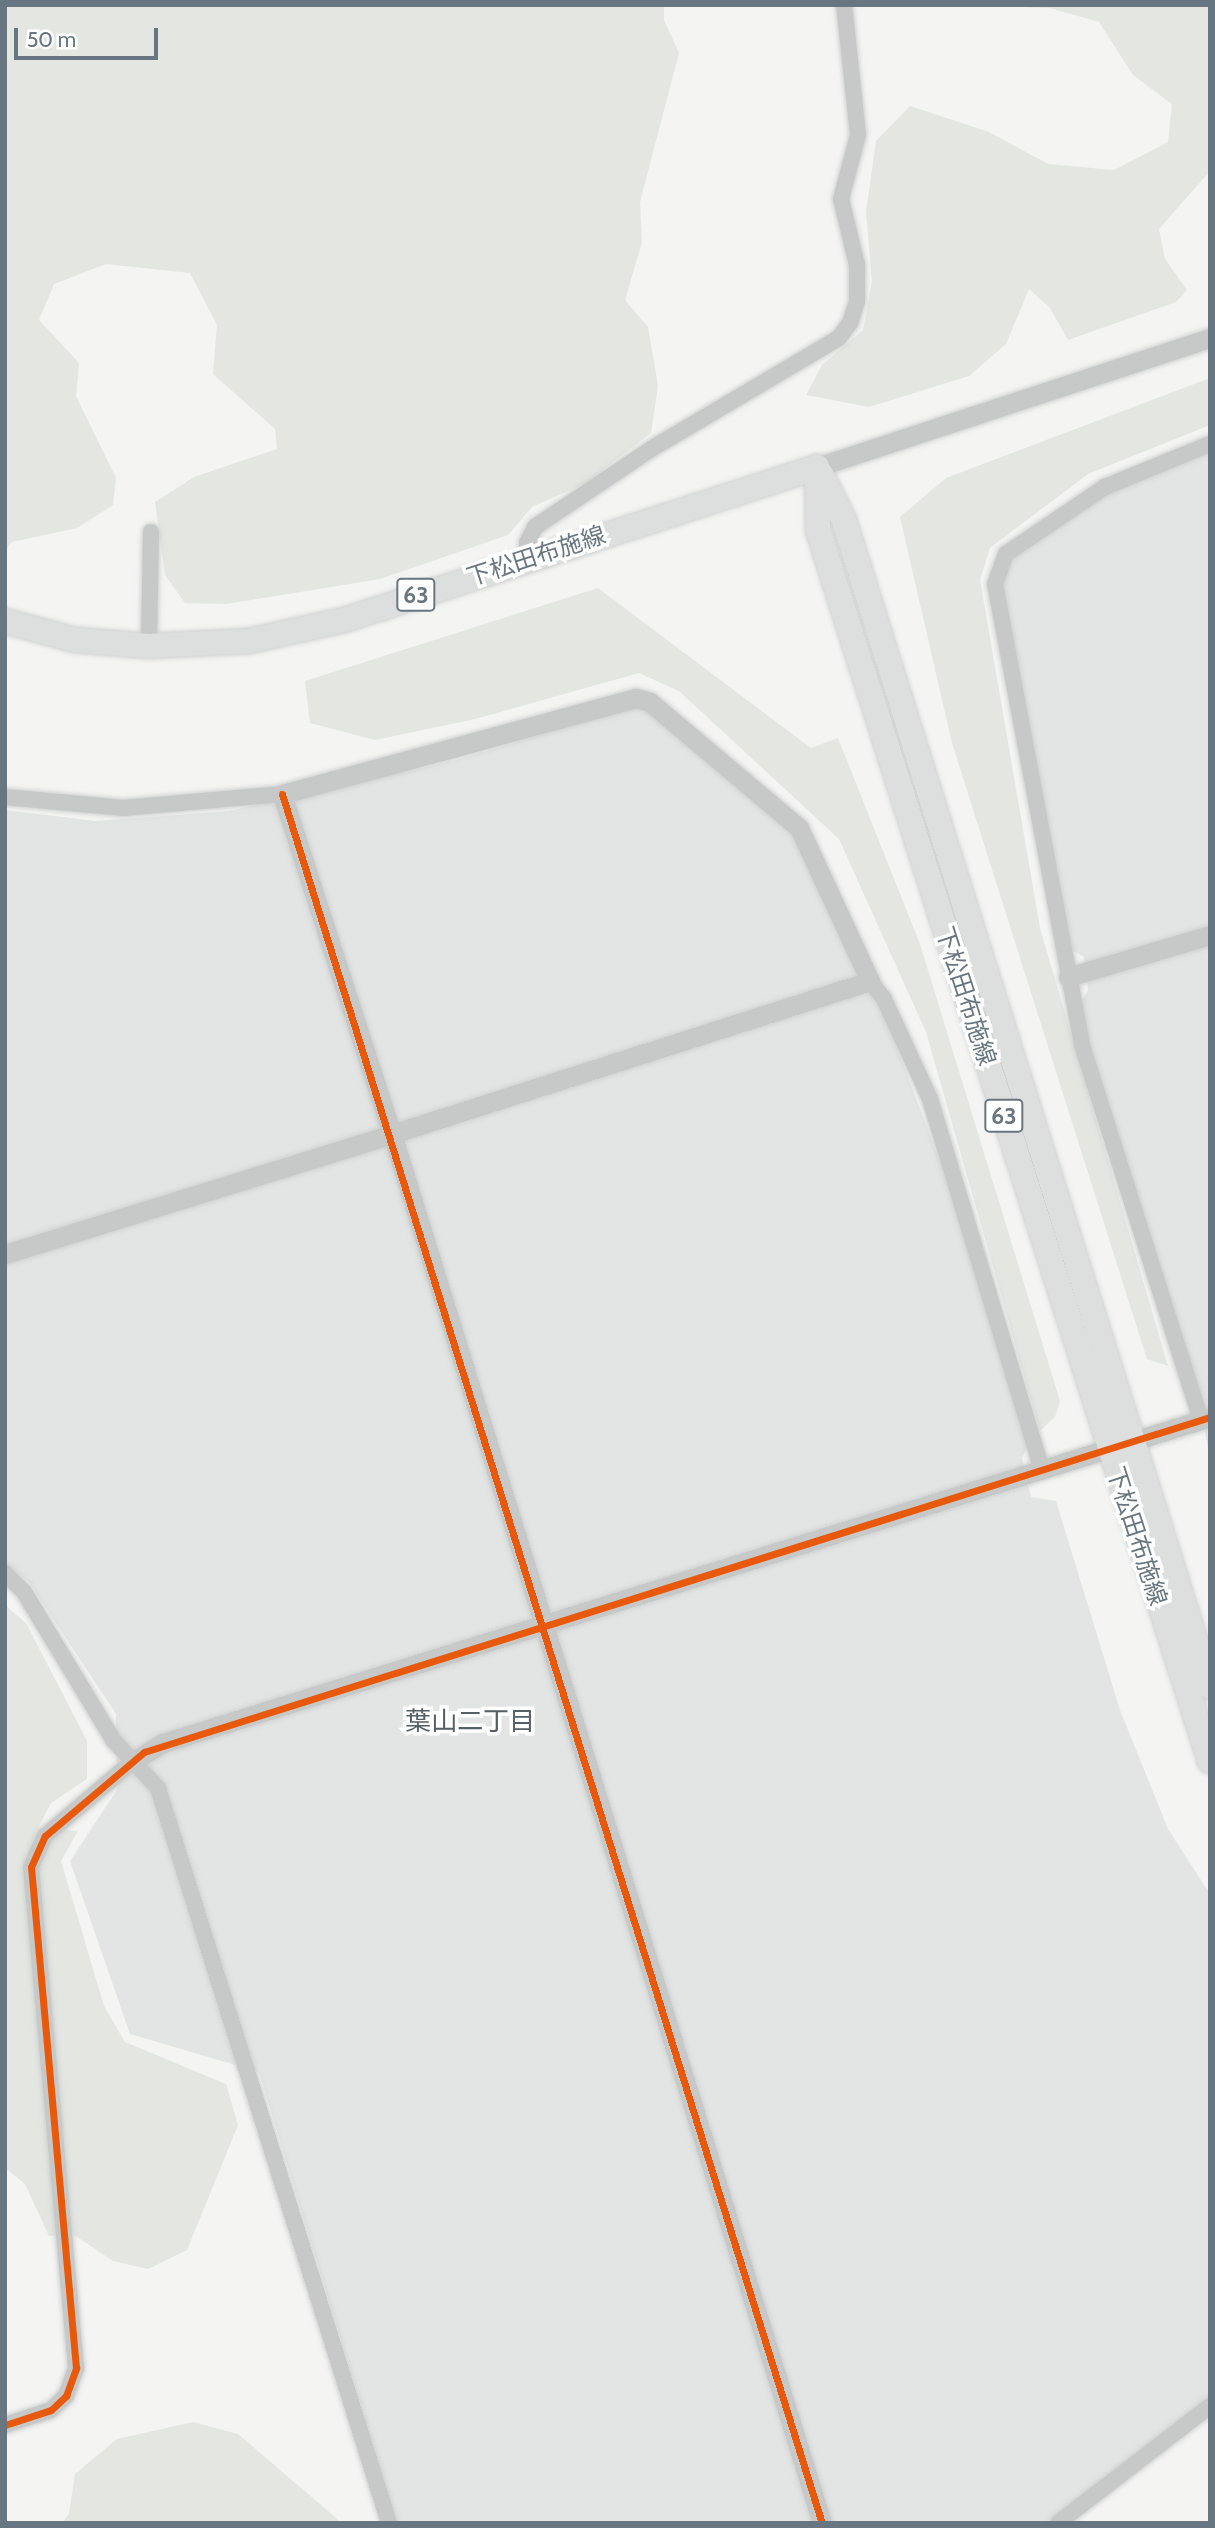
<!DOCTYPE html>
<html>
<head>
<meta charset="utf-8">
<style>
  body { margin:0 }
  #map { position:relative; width:1215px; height:2528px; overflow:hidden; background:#f4f4f3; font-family:Cabin,"Noto Sans JP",sans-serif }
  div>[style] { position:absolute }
  .built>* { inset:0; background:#e3e4e4 }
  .green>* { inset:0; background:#e3e6e1 }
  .roads { filter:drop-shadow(0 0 2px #d0d1d1) drop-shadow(0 0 2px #d0d1d1) }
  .minor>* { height:16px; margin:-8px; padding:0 8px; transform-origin:8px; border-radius:8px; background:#c7c9c9 }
  .tertiary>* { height:19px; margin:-9.5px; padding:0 9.5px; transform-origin:9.5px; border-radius:9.5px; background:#c7c9c9 }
  .primary>* { height:24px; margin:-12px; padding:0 12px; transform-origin:12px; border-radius:12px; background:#dddede }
  .cycleway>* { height:7px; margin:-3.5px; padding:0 3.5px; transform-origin:3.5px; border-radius:3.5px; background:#e8590c }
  span { translate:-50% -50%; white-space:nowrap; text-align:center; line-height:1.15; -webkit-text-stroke:7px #fff; paint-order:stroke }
  .shield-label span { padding:2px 5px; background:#fff; border:2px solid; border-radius:5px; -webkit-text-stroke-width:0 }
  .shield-label { font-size:23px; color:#677680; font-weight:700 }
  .street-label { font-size:24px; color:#677680 }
  .neighbourhood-label { font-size:26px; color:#545f66 }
  .frame { position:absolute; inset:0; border:7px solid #677680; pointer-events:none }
  .scale { position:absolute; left:14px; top:28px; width:144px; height:32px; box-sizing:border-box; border:4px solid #677680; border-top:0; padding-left:9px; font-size:21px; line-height:24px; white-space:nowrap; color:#677680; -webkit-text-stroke:5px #fff; paint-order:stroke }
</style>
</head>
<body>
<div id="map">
  <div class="built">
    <div style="clip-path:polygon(1210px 449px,1210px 1458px,1197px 1394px,1090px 1048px,1080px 1004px,1088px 990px,1084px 957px,1069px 949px,1001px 583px,1010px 555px,1110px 489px)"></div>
    <div style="clip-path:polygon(633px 707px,657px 716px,800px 840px,878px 998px,950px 1188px,1028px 1446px,1022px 1458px,1031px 1497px,1056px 1501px,1120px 1710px,1168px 1829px,1210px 1894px,1210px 2397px,1045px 2523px,397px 2523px,259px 2072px,130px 2034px,70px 1861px,117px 1790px,116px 1714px,29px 1582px,5px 1563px,5px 810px,95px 821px,229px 811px,457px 760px)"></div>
  </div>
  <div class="green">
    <div style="clip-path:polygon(5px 5px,664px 5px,664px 20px,679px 53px,640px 202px,642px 242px,625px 300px,648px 327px,658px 386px,651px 433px,584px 484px,532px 507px,508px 535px,380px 579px,226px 604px,185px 603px,165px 575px,155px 502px,194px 477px,277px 449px,275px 429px,213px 374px,217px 325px,190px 273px,106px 264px,54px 284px,39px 320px,79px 363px,76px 396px,116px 478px,113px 505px,77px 528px,12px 542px,5px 551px)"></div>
    <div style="clip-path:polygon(967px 5px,1210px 5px,1210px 171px,1159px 229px,1165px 259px,1187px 290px,1176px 302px,1068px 340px,1050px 308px,1029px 289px,1006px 344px,969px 376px,869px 407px,806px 395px,822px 365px,863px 330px,872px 281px,866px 212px,876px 141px,910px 106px,989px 132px,1048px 164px,1114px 170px,1168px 142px,1172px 104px,1133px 75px,1099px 22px,1050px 8px)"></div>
    <div style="clip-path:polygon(1210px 378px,1210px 425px,1088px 474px,990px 548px,980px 580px,1040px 928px,1168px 1366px,1147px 1359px,952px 743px,900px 517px,946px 478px)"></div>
    <div style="clip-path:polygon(598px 588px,811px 748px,838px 738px,920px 944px,1060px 1401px,1055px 1417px,1040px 1431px,926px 1032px,839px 839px,679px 691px,639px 673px,475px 719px,375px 740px,310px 723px,305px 681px)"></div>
    <div style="clip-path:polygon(5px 1605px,26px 1623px,87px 1741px,87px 1779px,51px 1803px,38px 1828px,78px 1831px,61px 1861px,104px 2006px,125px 2042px,226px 2084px,238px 2125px,187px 2250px,148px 2269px,113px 2261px,73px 2234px,49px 2236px,25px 2184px,5px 2168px)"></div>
    <div style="clip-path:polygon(193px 2422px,238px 2434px,342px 2523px,62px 2523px,69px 2514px,75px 2474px,117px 2439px)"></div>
  </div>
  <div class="roads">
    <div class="minor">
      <div style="left:528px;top:558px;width:15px;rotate:-94deg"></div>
      <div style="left:527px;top:543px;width:18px;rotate:-63deg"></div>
      <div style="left:535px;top:527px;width:140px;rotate:-33.9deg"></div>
      <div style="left:651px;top:449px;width:218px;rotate:-30.6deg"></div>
      <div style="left:839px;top:338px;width:19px;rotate:-54deg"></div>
      <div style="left:850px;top:323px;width:23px;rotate:-72deg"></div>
      <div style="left:857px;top:301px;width:36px;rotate:-90deg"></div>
      <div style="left:857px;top:265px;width:68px;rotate:-103.6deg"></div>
      <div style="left:841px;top:199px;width:66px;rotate:-75.1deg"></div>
      <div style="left:858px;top:135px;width:131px;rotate:-96.1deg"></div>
      <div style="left:149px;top:646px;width:114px;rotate:-89deg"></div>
      <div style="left:5px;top:797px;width:119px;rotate:5.3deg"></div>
      <div style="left:123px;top:808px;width:160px;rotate:-5deg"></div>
      <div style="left:870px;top:981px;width:23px;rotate:52deg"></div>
      <div style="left:884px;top:999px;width:110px;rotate:65.3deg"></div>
      <div style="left:930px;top:1099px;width:384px;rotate:73.2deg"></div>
      <div style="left:1201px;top:1420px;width:394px;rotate:-107.6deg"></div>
      <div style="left:1082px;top:1044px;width:468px;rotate:-100.7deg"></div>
      <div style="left:995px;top:584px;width:32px;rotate:-70deg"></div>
      <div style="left:1006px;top:554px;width:120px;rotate:-34.1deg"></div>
      <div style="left:1105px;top:487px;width:113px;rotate:-22.3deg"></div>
      <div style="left:5px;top:1573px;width:27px;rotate:45deg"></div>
      <div style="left:24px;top:1592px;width:174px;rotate:58.9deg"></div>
      <div style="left:114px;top:1741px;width:64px;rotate:46.9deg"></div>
      <div style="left:158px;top:1788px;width:770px;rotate:72.55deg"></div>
      <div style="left:5px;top:2425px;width:48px;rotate:-18.1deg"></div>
      <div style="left:51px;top:2410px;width:21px;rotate:-43deg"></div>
      <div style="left:66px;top:2396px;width:30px;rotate:-70deg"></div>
      <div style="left:76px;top:2368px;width:503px;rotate:-95.13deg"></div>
      <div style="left:31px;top:1867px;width:34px;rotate:-66deg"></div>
      <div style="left:45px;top:1836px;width:114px;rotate:-40.4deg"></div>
      <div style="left:1058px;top:2523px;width:192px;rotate:-37.6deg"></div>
    </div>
    <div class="tertiary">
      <div style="left:817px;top:467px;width:414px;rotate:-18.2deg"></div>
      <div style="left:1068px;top:977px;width:148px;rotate:-16.5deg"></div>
      <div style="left:5px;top:1254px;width:405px;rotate:-17.2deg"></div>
      <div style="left:392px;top:1134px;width:502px;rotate:-17.75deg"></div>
      <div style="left:870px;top:981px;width:169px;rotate:-114.9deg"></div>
      <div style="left:799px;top:828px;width:195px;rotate:-139.8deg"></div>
      <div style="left:650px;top:702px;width:15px;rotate:-164deg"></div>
      <div style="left:636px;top:698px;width:367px;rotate:164.8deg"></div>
      <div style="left:282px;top:794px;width:357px;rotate:72.1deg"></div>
      <div style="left:392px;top:1134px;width:1454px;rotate:72.8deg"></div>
      <div style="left:132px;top:1762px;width:36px;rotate:-32deg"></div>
      <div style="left:163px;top:1743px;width:1097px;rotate:-17.29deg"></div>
    </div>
    <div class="primary">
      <div style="left:817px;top:467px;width:63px;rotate:89.1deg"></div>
      <div style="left:818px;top:530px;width:1292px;rotate:72.34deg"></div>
      <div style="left:821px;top:474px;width:51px;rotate:63.4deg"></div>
      <div style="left:844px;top:520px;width:1223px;rotate:72.59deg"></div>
      <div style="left:5px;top:621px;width:73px;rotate:15.2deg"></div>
      <div style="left:75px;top:640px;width:74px;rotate:4.6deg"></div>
      <div style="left:149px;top:646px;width:100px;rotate:-2.9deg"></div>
      <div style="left:249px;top:641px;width:97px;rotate:-12.5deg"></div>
      <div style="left:344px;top:620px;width:497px;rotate:-17.9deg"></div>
    </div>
  </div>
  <div class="cycleway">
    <div style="left:282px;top:794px;width:1811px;rotate:72.66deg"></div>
    <div style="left:5px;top:2425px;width:48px;rotate:-18.1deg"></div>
    <div style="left:51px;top:2410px;width:21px;rotate:-43deg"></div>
    <div style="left:66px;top:2396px;width:30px;rotate:-70deg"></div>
    <div style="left:76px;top:2368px;width:503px;rotate:-95.13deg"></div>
    <div style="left:31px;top:1867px;width:34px;rotate:-66deg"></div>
    <div style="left:45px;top:1836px;width:130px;rotate:-40.3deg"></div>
    <div style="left:144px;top:1752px;width:1117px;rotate:-17.45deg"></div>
  </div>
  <div class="shield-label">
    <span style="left:416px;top:595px">63</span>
    <span style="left:1004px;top:1116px">63</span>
  </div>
  <div class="street-label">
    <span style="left:536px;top:556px;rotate:-18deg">下松田布施線</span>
    <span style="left:966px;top:996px;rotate:72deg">下松田布施線</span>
    <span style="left:1137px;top:1536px;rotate:72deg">下松田布施線</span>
  </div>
  <div class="neighbourhood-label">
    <span style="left:470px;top:1722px">葉山二丁目</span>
  </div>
  <div class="frame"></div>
  <div class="scale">50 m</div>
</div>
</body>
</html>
